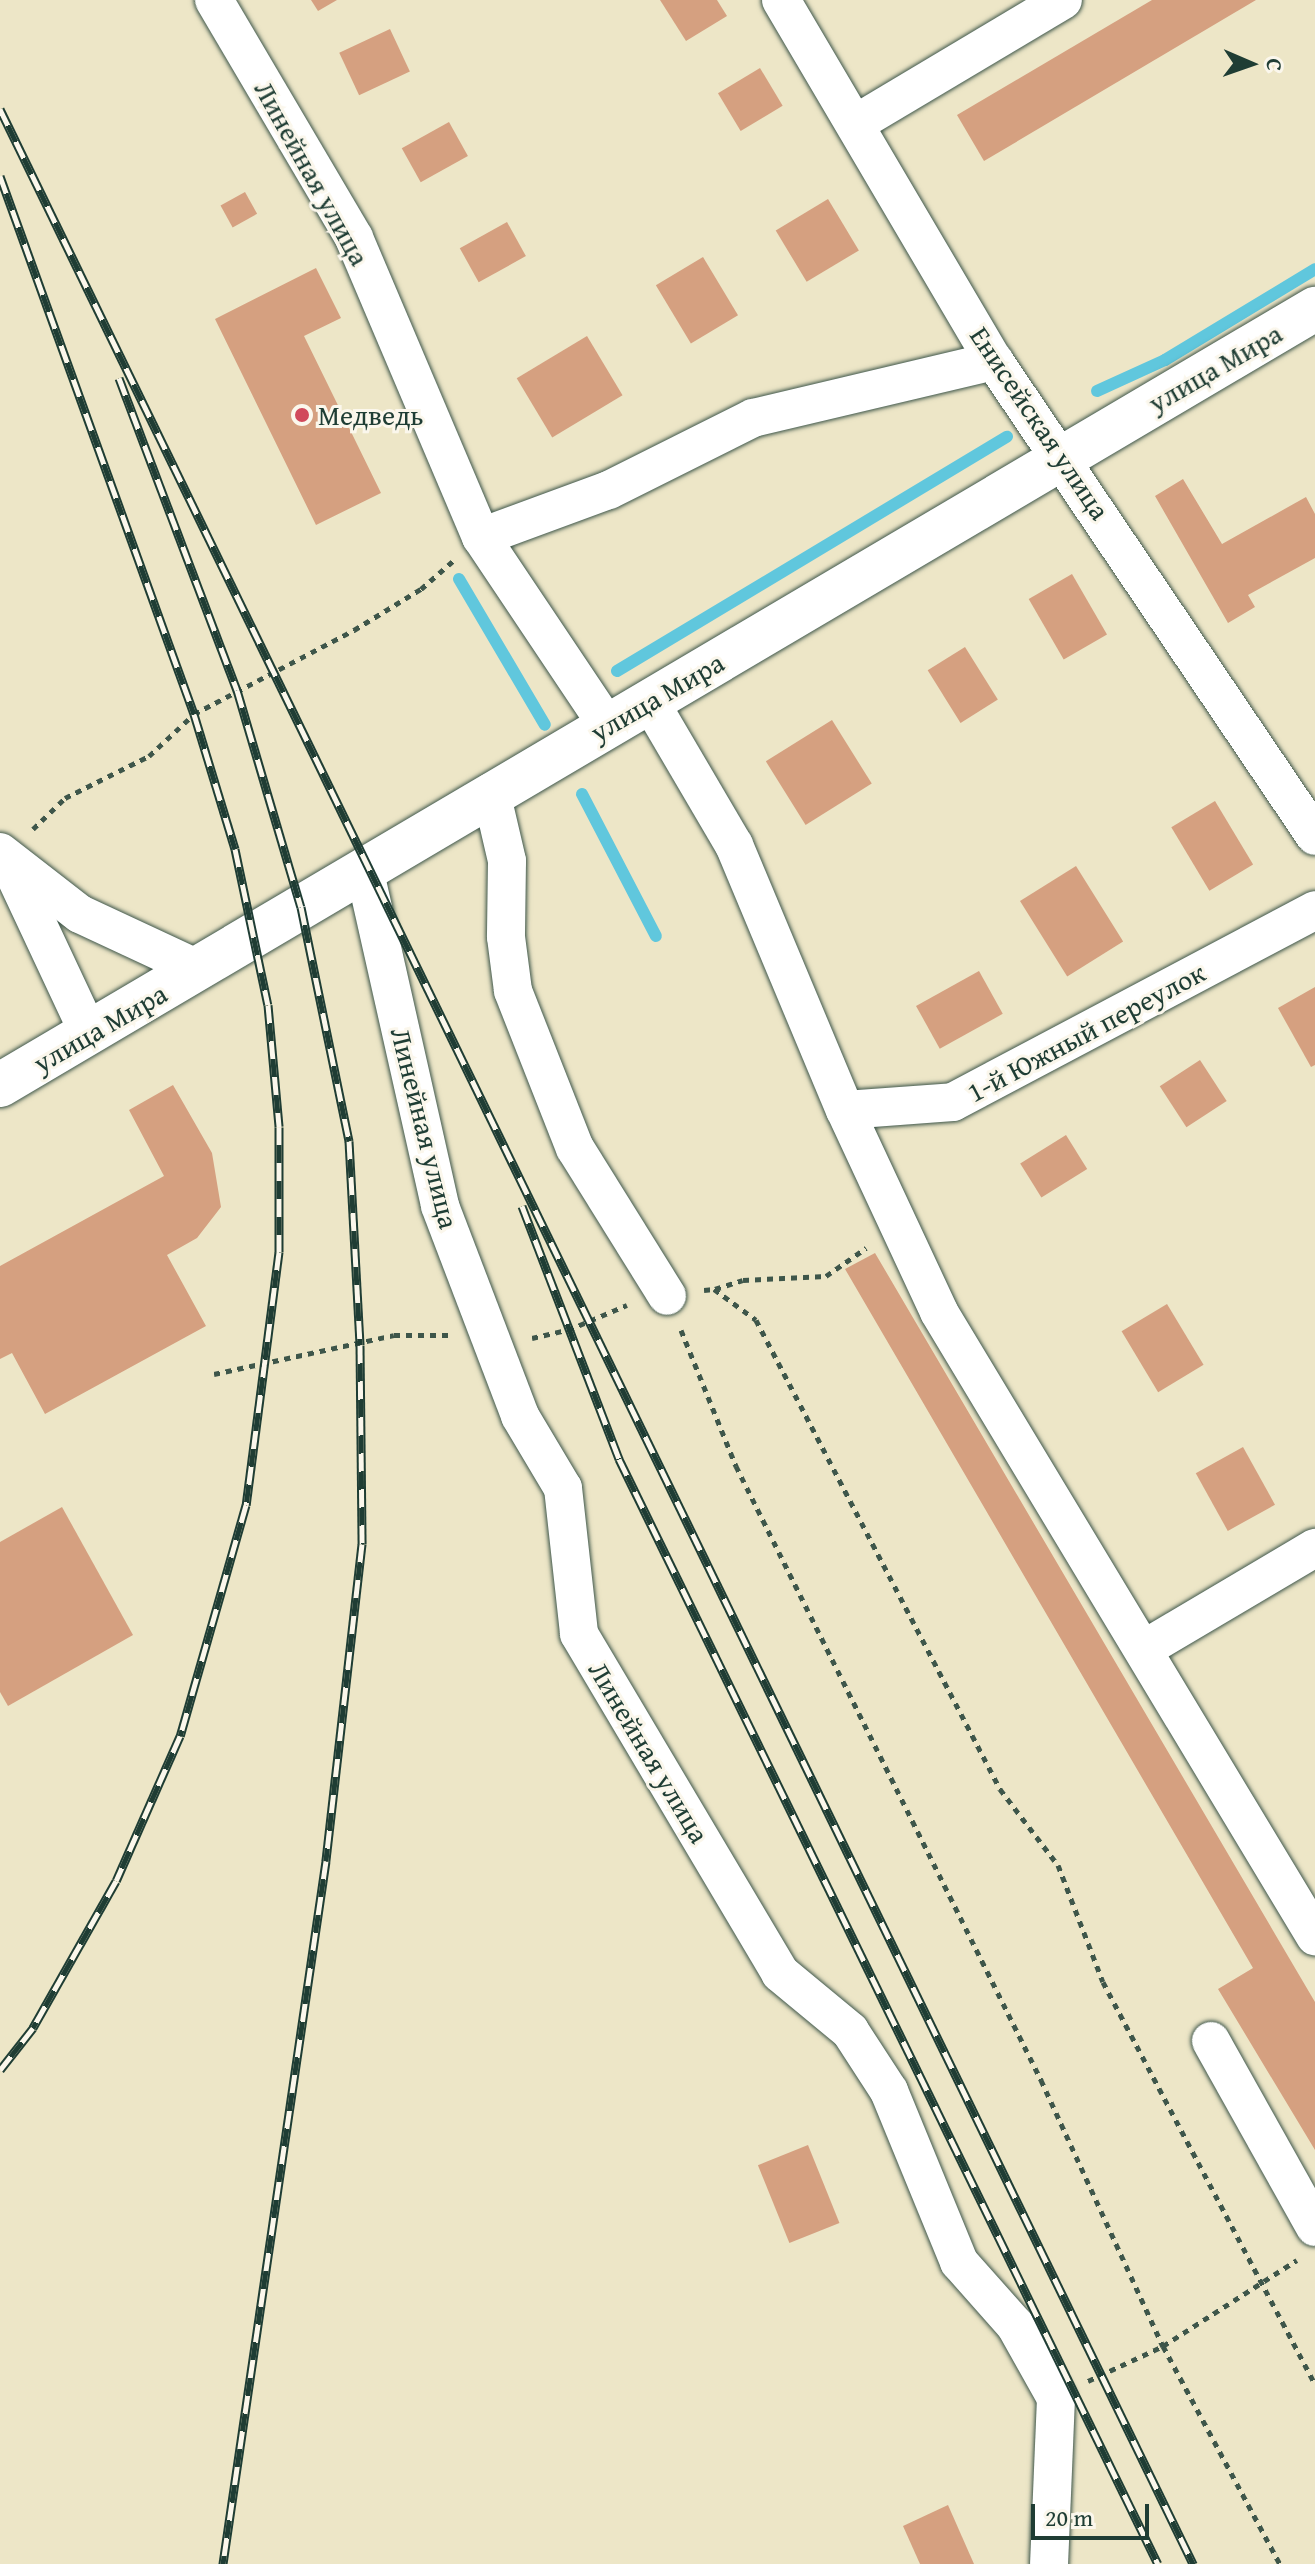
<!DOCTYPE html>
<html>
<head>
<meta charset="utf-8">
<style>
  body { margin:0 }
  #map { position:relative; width:1315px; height:2564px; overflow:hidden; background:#ede6c7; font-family:"Gentium Book Plus",serif }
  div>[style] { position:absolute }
  .stream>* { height:12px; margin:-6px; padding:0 6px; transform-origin:6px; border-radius:6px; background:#60c7dd }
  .building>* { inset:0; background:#d5a080; transform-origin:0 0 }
  .path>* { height:5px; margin-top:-2.5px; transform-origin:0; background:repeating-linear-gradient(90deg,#3e564a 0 6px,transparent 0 12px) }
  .roads { filter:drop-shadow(0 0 2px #3e564a) drop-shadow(0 0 2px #3e564a) }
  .minor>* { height:38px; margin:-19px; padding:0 19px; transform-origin:19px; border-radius:19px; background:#fff }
  .major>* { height:44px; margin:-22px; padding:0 22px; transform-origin:22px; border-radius:22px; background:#fff }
  .rail>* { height:9px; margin-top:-4.5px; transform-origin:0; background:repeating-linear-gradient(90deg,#fbf7ec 0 18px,#1f3d34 0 36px); box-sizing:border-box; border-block:2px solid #1f3d34 }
  .dots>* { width:22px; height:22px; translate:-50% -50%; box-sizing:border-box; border:4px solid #fbf7ec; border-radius:50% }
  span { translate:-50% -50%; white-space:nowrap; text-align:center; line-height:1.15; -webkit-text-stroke:6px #fbf7ec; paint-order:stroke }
  .street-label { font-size:28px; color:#1f3d34 }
  .poi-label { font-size:28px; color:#1f3d34 }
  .left { translate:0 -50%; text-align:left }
  .north { position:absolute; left:1211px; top:24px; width:80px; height:80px; -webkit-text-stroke:6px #fbf7ec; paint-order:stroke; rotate:92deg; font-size:22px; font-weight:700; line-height:32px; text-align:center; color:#1f3d34 }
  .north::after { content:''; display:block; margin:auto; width:28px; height:36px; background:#1f3d34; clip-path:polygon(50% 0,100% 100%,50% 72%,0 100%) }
  .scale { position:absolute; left:1031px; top:2504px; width:118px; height:36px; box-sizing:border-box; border:4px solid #1f3d34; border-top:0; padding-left:10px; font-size:24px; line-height:28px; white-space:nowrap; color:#1f3d34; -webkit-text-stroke:6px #fbf7ec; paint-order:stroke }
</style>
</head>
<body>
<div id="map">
  <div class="stream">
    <div style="left:1097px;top:391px;width:75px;rotate:-24.5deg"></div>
    <div style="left:1165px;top:360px;width:175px;rotate:-31.2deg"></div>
    <div style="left:459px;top:579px;width:169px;rotate:59.5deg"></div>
    <div style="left:617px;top:671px;width:455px;rotate:-31deg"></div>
    <div style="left:582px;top:794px;width:160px;rotate:62.5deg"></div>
  </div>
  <div class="building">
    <div style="clip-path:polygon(311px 0,337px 0,318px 11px)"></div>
    <div style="clip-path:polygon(660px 0,717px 0,727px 16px,686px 41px)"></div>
    <div style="clip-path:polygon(1152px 0,1256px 0,984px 161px,957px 115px)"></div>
    <div style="left:390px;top:29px;width:47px;height:56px;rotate:65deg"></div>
    <div style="left:760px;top:68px;width:44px;height:49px;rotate:59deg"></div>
    <div style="left:449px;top:122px;width:39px;height:54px;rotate:61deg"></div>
    <div style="left:245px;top:192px;width:25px;height:28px;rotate:61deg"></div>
    <div style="left:828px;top:199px;width:60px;height:61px;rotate:59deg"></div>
    <div style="left:507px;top:222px;width:39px;height:54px;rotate:61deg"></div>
    <div style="left:703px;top:257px;width:68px;height:55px;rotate:59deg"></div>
    <div style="clip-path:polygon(316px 268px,341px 318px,304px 336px,381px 493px,316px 525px,215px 319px)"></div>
    <div style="left:587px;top:336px;width:69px;height:82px;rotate:59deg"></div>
    <div style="clip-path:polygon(1183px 479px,1222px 544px,1306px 497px,1315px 514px,1315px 558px,1248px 595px,1255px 607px,1228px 623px,1155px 496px)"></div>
    <div style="left:1072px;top:574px;width:70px;height:50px;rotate:60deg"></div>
    <div style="left:965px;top:647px;width:62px;height:44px;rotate:58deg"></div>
    <div style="left:832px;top:720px;width:75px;height:78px;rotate:58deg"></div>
    <div style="left:1215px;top:801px;width:74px;height:51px;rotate:59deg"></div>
    <div style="left:1076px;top:866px;width:89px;height:66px;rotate:58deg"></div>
    <div style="left:979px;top:971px;width:49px;height:72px;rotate:61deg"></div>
    <div style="clip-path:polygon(1315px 987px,1315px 1065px,1311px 1067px,1278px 1008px)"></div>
    <div style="left:1200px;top:1060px;width:49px;height:48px;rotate:57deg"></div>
    <div style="clip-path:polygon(173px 1085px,212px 1153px,221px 1207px,197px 1238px,167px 1255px,206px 1326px,45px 1414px,12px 1353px,0 1359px,0 1266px,164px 1176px,129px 1110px)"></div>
    <div style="left:1066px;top:1135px;width:40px;height:54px;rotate:58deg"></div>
    <div style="clip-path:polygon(875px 1253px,1315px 2002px,1315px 2150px,1218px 1989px,1253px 1968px,845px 1269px)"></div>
    <div style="left:1167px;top:1304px;width:71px;height:53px;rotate:59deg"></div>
    <div style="left:1243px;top:1447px;width:66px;height:54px;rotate:61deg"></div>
    <div style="clip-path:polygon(62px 1507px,133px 1635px,8px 1706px,0 1692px,0 1542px)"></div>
    <div style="left:808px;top:2145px;width:84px;height:54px;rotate:68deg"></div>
    <div style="clip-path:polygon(948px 2505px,974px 2564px,920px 2564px,903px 2526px)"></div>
  </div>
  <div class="path">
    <div style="left:33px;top:829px;width:45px;rotate:-44.1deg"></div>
    <div style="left:65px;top:798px;width:94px;rotate:-26.6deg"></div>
    <div style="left:149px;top:756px;width:62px;rotate:-43deg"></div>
    <div style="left:194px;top:714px;width:181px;rotate:-27.7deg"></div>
    <div style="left:354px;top:630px;width:79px;rotate:-31.5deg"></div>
    <div style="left:421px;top:589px;width:43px;rotate:-41.2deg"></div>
    <div style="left:715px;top:1289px;width:29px;rotate:-18deg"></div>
    <div style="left:743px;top:1280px;width:83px;rotate:-2.8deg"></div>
    <div style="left:826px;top:1276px;width:49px;rotate:-35deg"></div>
    <div style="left:704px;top:1290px;width:10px;rotate:-6deg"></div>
    <div style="left:714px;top:1289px;width:52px;rotate:36.4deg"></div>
    <div style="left:756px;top:1320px;width:529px;rotate:62.51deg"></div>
    <div style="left:1000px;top:1789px;width:96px;rotate:52.7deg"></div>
    <div style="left:1058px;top:1865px;width:125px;rotate:69deg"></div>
    <div style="left:1103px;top:1982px;width:454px;rotate:62.2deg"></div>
    <div style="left:681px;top:1330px;width:147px;rotate:68deg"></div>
    <div style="left:736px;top:1466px;width:686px;rotate:63.58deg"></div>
    <div style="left:1041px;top:2080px;width:293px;rotate:65.4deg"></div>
    <div style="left:1163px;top:2346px;width:247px;rotate:61.8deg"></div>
    <div style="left:532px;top:1338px;width:37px;rotate:-13deg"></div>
    <div style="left:568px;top:1330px;width:64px;rotate:-23deg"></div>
    <div style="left:214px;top:1374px;width:184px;rotate:-12.2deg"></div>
    <div style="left:394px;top:1335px;width:56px"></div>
    <div style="left:1088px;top:2381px;width:83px;rotate:-25deg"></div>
    <div style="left:1163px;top:2346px;width:159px;rotate:-32.7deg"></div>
  </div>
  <div class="roads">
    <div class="minor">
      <div style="left:214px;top:0;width:276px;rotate:59.5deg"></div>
      <div style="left:354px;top:238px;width:325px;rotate:67deg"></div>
      <div style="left:481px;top:537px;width:229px;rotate:56.2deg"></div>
      <div style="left:781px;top:0;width:419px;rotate:59.5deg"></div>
      <div style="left:994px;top:361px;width:573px;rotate:55.95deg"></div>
      <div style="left:855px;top:124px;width:242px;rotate:-30.8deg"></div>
      <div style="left:481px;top:537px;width:136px;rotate:-20.2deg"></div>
      <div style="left:609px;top:490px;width:161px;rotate:-26.6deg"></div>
      <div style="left:753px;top:418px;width:248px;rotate:-13.3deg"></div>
      <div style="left:650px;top:702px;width:166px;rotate:59.6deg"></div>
      <div style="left:734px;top:845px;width:287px;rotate:67.3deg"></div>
      <div style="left:845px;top:1110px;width:223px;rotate:65deg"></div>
      <div style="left:939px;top:1312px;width:729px;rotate:58.93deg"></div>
      <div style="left:491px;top:792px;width:71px;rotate:76.9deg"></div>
      <div style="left:507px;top:861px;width:76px;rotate:90.8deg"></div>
      <div style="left:506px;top:937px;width:54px;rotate:82.6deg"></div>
      <div style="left:513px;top:991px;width:169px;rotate:68.5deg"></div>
      <div style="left:575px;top:1148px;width:174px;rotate:58.1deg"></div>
      <div style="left:0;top:852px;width:101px;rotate:37.8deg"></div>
      <div style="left:80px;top:914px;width:132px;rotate:25deg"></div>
      <div style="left:9px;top:863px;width:189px;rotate:64.9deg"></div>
      <div style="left:364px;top:868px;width:346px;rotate:77.3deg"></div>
      <div style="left:440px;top:1206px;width:225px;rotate:69.1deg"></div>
      <div style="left:520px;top:1416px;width:84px;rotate:59.2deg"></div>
      <div style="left:563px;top:1488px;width:147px;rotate:83.7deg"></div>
      <div style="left:579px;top:1634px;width:394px;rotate:59.3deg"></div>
      <div style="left:780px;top:1973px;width:91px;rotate:39.6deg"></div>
      <div style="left:850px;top:2031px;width:72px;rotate:57deg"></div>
      <div style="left:889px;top:2091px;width:185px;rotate:67.7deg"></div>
      <div style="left:959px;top:2262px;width:84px;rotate:48.4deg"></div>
      <div style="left:1015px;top:2325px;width:84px;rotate:60.7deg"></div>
      <div style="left:1056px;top:2398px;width:166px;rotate:92.4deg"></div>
      <div style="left:845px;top:1110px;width:108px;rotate:-4.2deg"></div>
      <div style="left:953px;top:1102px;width:410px;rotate:-27.9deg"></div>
      <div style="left:1144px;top:1649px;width:199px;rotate:-30.6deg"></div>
      <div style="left:1211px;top:2041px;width:213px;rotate:60.8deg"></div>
    </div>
    <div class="major">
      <div style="left:0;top:1085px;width:1527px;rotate:-30.55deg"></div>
    </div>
  </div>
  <div class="rail">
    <div style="left:0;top:109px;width:2730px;rotate:64.08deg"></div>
    <div style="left:0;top:176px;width:572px;rotate:70.17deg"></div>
    <div style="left:194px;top:714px;width:141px;rotate:73.1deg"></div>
    <div style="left:235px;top:849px;width:159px;rotate:78.1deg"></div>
    <div style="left:268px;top:1005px;width:122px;rotate:84.8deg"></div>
    <div style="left:279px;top:1127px;width:125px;rotate:90deg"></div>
    <div style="left:279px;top:1252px;width:255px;rotate:97.4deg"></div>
    <div style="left:246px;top:1505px;width:240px;rotate:105.9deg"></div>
    <div style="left:180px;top:1736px;width:158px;rotate:113.8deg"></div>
    <div style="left:116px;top:1881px;width:169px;rotate:119.5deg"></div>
    <div style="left:33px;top:2028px;width:53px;rotate:128.2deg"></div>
    <div style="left:119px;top:378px;width:334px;rotate:69.3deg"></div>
    <div style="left:237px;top:690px;width:226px;rotate:73.6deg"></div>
    <div style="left:301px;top:907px;width:239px;rotate:78.4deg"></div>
    <div style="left:349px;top:1141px;width:204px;rotate:86.9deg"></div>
    <div style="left:360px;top:1345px;width:199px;rotate:89.4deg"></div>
    <div style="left:362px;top:1544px;width:319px;rotate:96.5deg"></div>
    <div style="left:326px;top:1861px;width:711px;rotate:98.34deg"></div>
    <div style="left:522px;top:1206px;width:271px;rotate:69deg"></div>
    <div style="left:619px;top:1459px;width:1229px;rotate:64deg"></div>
  </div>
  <div class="dots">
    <div style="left:302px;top:415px;background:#d1495b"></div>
  </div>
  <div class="street-label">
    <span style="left:312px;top:173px;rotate:61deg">Линейная улица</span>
    <span style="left:1215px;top:368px;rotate:-30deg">улица Мира</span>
    <span style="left:1040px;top:423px;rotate:56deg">Енисейская улица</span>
    <span style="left:657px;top:697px;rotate:-30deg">улица Мира</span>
    <span style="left:100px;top:1028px;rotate:-30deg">улица Мира</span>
    <span style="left:1086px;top:1032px;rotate:-28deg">1-й Южный переулок</span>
    <span style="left:425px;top:1128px;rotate:76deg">Линейная улица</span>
    <span style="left:649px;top:1752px;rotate:59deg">Линейная улица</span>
  </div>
  <div class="poi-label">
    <span class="left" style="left:318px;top:415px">Медведь</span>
  </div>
  <div class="north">С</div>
  <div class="scale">20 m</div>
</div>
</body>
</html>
